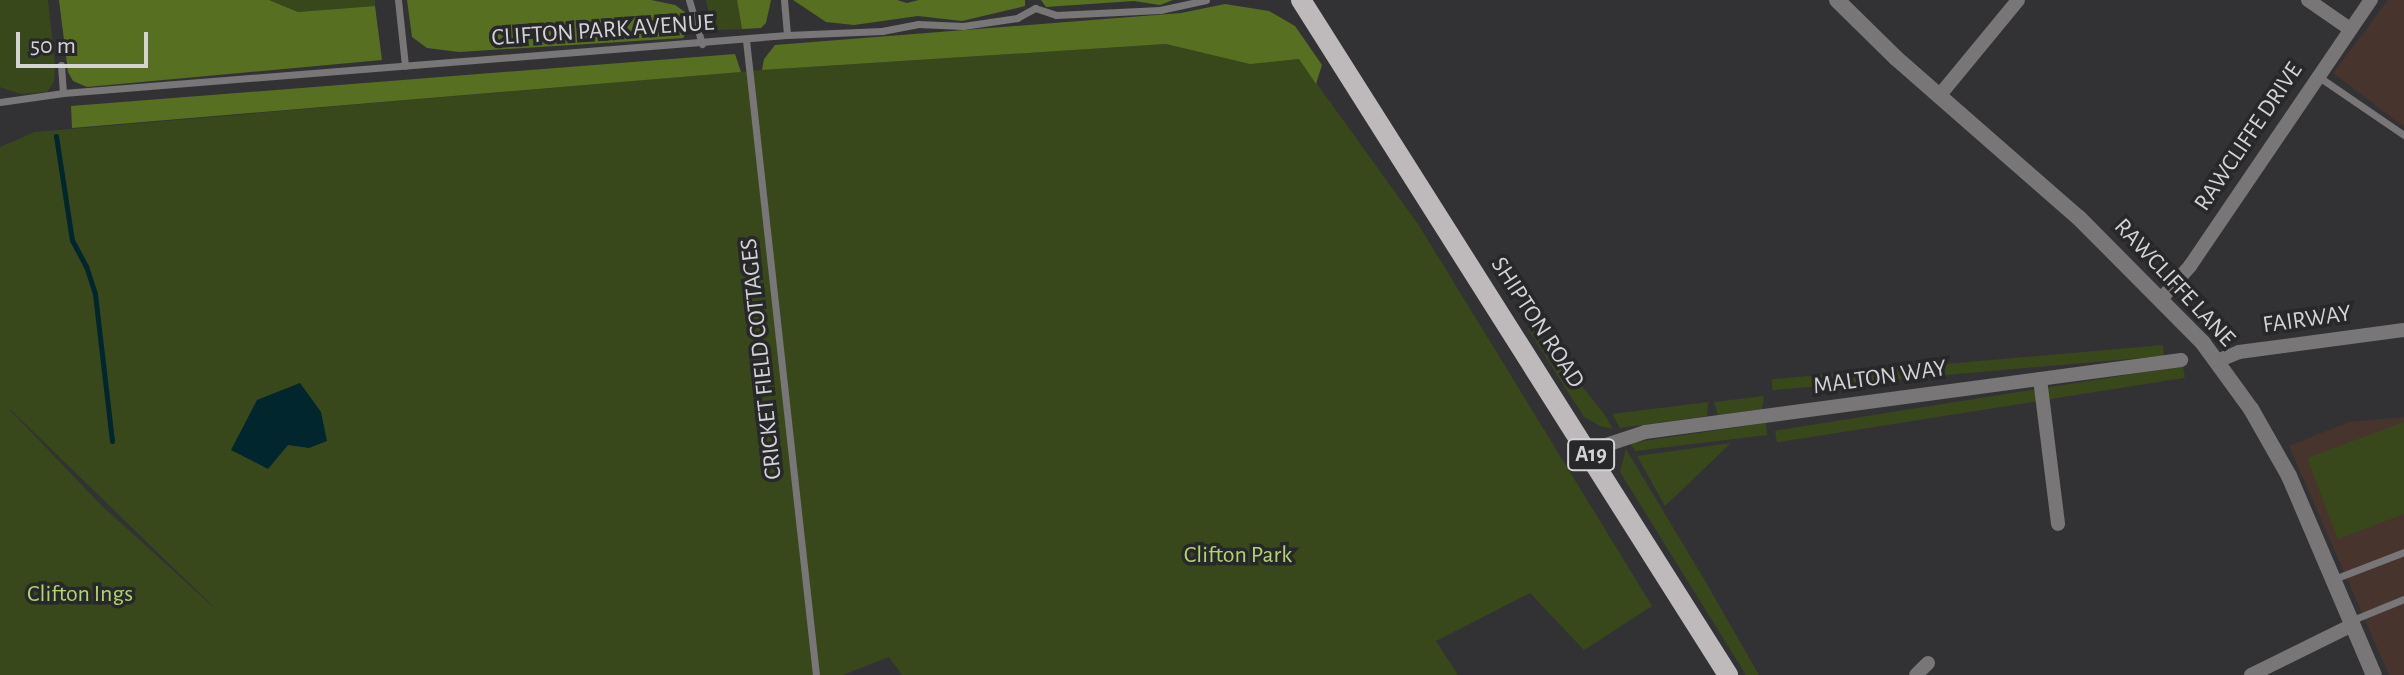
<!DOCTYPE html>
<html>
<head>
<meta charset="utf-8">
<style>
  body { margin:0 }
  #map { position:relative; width:2404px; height:675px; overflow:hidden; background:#323235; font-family:"Alegreya Sans",sans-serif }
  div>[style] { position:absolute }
  .education>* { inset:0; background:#47352d }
  .green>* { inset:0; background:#38481b; transform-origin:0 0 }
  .forest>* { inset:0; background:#566f21 }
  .water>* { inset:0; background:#01262e }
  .stream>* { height:5px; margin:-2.5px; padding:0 2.5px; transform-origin:2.5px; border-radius:2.5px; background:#01262e }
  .service>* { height:7px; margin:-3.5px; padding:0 3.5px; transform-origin:3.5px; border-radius:3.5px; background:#787677 }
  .minor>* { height:14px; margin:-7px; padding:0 7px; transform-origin:7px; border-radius:7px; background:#787677 }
  .tertiary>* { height:16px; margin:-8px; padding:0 8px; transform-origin:8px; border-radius:8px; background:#787677 }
  .primary>* { height:20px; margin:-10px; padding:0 10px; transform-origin:10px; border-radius:10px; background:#bebabb }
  span { translate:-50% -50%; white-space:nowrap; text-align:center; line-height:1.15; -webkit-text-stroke:7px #28282b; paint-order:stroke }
  .shield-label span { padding:2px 6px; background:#28282b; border:2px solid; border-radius:6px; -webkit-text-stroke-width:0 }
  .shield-label { font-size:22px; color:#d3d3d5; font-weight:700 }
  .street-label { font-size:24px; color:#d3d3d5 }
  .park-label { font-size:24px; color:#b0d56d }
  .scale { position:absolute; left:16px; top:32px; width:132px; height:36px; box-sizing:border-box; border:4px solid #d3d3d5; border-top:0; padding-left:10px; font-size:24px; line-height:28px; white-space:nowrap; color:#d3d3d5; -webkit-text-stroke:6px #28282b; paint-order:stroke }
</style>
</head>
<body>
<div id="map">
  <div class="education">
    <div style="clip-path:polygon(2388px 0,2404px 0,2404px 127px,2333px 73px)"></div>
    <div style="clip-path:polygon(2404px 417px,2404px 675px,2389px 675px,2289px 446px,2349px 422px)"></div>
  </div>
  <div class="green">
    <div style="clip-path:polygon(0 0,48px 0,55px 66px,54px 82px,47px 92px,21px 94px,0 87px)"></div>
    <div style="clip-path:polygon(269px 0,375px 0,375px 6px,298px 12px)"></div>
    <div style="clip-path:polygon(706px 0,737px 0,742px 29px,718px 30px,710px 19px)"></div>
    <div style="clip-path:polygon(evenodd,1166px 44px,1250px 63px,1299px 59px,1418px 224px,1652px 606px,1584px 650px,1530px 593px,1436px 641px,1458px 675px,902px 675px,889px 657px,843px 675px,0 675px,0 147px,35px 132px,762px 70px,1166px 44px,10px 410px,11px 410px,222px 615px,101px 505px,10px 410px)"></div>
    <div style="clip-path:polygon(1530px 322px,1605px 415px,1613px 429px,1600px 426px,1584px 417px,1528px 329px)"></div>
    <div style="left:2163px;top:345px;width:11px;height:393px;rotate:85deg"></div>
    <div style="left:2183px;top:366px;width:12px;height:413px;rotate:81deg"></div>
    <div style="clip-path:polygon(1764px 396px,1762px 409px,1718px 415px,1714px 402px)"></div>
    <div style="clip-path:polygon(1708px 402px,1707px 416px,1620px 428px,1612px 414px)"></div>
    <div style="clip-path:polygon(2404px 422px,2404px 514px,2338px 539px,2307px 458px)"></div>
    <div style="clip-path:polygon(1766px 423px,1767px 435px,1635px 451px,1630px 443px)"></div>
    <div style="clip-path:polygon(1731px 443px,1665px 506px,1637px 456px)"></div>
    <div style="clip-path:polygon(1626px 449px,1704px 579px,1759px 675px,1746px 675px,1620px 472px)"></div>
  </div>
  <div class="forest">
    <div style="clip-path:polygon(59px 0,269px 0,298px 12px,375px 6px,382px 60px,87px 87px,73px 81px,68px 72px)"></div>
    <div style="clip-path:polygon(407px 0,651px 0,675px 5px,685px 12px,689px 29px,683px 38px,459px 52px,427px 48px,412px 37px)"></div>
    <div style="clip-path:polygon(737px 0,771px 0,766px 23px,761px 28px,742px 29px)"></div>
    <div style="clip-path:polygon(793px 0,897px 0,907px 3px,919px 0,1025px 0,1025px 6px,962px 21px,918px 16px,854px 25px,826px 22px)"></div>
    <div style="clip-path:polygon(1041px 0,1173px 0,1160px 5px,1134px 1px,1046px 7px)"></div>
    <div style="clip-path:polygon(1225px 4px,1269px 11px,1295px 26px,1322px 65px,1316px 84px,1299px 59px,1250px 64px,1166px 44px,762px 70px,764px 59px,775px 45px,1181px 13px)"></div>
    <div style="clip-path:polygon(735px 54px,741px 72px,72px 128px,71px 106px)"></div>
  </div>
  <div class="water">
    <div style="clip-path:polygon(300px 383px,321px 412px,327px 441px,309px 448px,288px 445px,268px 469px,231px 450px,257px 400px)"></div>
  </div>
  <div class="stream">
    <div style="left:56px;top:136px;width:105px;rotate:81.3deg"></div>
    <div style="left:72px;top:240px;width:30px;rotate:62deg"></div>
    <div style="left:86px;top:266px;width:29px;rotate:72deg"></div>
    <div style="left:95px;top:294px;width:148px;rotate:83.4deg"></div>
  </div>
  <div class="service">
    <div style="left:398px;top:0;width:66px;rotate:83.9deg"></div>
    <div style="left:689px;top:0;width:46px;rotate:73.5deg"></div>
    <div style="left:784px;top:0;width:35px;rotate:85deg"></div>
    <div style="left:746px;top:40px;width:639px;rotate:83.71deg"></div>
    <div style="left:61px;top:65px;width:28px;rotate:86deg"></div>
    <div style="left:2319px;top:77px;width:103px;rotate:34.3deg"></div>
    <div style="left:0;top:102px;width:64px;rotate:-8.1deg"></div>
    <div style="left:63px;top:93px;width:726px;rotate:-4.58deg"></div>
    <div style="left:787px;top:35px;width:95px;rotate:-2.4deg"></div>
    <div style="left:882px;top:31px;width:37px;rotate:-11deg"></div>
    <div style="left:918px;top:24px;width:45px;rotate:2.5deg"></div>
    <div style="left:963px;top:26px;width:55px;rotate:-8.4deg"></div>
    <div style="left:1017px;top:18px;width:21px;rotate:-29deg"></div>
    <div style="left:1035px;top:8px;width:22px;rotate:18deg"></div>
    <div style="left:1056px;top:15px;width:104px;rotate:-2.8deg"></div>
    <div style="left:1160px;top:10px;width:47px;rotate:-12.3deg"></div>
    <div style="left:2334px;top:579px;width:75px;rotate:-21.1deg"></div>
    <div style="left:2350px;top:621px;width:58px;rotate:-22.2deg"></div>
  </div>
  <div class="minor">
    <div style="left:2308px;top:0;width:51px;rotate:34.6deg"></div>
    <div style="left:1939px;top:96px;width:124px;rotate:-50.5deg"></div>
    <div style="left:2162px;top:298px;width:43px;rotate:-48.8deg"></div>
    <div style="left:2190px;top:266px;width:322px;rotate:-55.8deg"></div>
    <div style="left:2217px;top:361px;width:24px;rotate:-22deg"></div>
    <div style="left:2239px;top:352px;width:166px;rotate:-7.6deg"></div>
    <div style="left:2040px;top:379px;width:146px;rotate:82.9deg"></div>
    <div style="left:1588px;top:451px;width:60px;rotate:-18.4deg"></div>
    <div style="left:1645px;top:432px;width:541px;rotate:-7.65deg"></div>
    <div style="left:1916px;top:675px;width:17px;rotate:-45deg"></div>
    <div style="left:2251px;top:675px;width:113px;rotate:-26.3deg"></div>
  </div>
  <div class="tertiary">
    <div style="left:1837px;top:0;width:83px;rotate:44.5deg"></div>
    <div style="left:1896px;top:58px;width:243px;rotate:41.2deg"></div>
    <div style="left:2079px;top:218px;width:176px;rotate:45.2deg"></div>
    <div style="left:2203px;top:343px;width:82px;rotate:54deg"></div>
    <div style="left:2251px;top:409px;width:77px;rotate:60.4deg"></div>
    <div style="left:2289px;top:476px;width:216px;rotate:66.9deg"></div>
  </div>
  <div class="primary">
    <div style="left:1301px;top:0;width:799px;rotate:57.68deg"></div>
  </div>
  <div class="shield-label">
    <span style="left:1591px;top:455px">A19</span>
  </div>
  <div class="street-label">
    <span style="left:603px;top:31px;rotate:-4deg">CLIFTON PARK AVENUE</span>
    <span style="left:2249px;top:137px;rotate:-56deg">RAWCLIFFE DRIVE</span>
    <span style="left:2174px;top:283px;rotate:47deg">RAWCLIFFE LANE</span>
    <span style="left:2307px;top:320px;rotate:-8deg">FAIRWAY</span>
    <span style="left:1537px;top:323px;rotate:57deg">SHIPTON ROAD</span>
    <span style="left:762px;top:359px;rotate:-96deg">CRICKET FIELD COTTAGES</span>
    <span style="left:1880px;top:378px;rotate:-8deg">MALTON WAY</span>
  </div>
  <div class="park-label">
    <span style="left:1238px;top:556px">Clifton Park</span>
    <span style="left:80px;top:595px">Clifton Ings</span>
  </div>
  <div class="scale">50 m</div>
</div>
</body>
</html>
